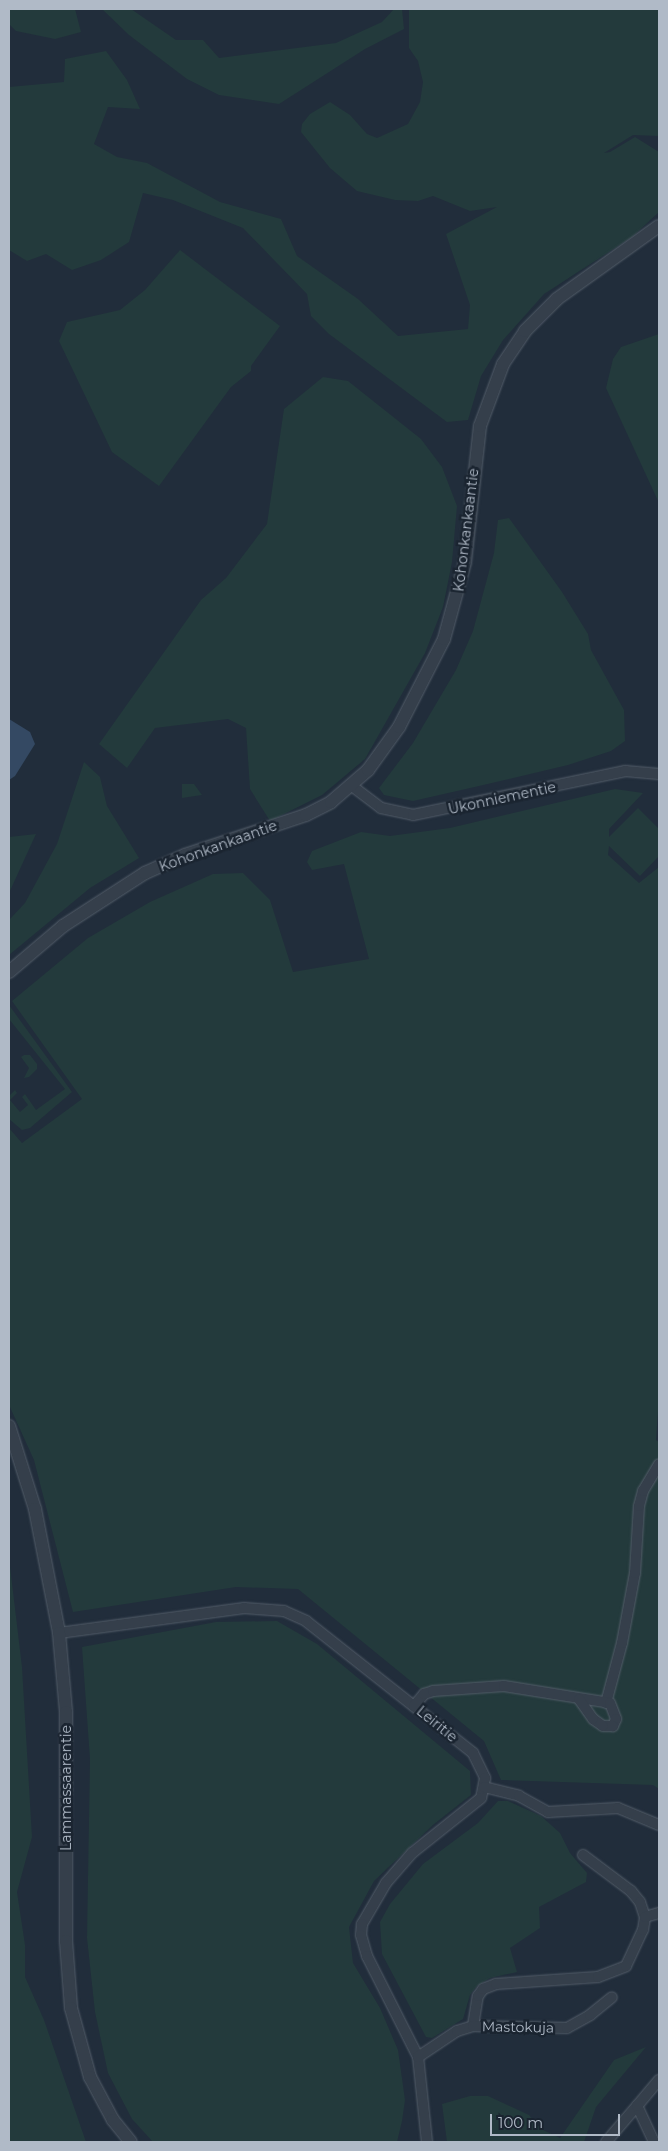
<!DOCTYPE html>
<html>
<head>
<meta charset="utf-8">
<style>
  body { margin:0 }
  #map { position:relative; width:668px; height:2151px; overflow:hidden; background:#212d3b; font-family:Montserrat,sans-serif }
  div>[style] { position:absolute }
  .green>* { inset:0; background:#233a3c }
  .water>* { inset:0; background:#344963 }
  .roads { filter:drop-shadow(0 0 1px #535d69) drop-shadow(0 0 1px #535d69) }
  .minor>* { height:10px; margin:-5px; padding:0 5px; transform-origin:5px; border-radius:5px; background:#353f4b }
  .tertiary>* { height:12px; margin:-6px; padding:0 6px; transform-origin:6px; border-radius:6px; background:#353f4b }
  span { translate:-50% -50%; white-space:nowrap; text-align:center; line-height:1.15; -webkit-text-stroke:5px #1a2430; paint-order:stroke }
  .street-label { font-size:14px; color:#b0bac7 }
  .frame { position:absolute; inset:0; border:10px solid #b0bac7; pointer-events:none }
  .scale { position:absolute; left:490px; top:2114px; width:130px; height:22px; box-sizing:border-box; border:2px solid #b0bac7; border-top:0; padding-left:6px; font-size:15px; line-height:18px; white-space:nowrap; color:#b0bac7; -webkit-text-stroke:4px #1a2430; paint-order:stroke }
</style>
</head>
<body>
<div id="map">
  <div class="green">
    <div style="clip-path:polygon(9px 9px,75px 9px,81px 32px,55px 39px,16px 31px,9px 24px)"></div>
    <div style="clip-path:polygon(102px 9px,131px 9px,176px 40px,203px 40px,219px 58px,336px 43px,382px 22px,394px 9px,402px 9px,404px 29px,365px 49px,279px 104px,219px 95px,187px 79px,129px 35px)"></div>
    <div style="clip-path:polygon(409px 9px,659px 9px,659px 136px,633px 135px,604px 153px,610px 152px,635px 137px,659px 152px,659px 212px,632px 237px,544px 294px,503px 340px,481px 376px,468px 420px,447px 422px,329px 334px,311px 316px,307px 294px,243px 228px,173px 200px,143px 193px,129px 242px,101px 260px,72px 270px,46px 254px,27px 261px,9px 250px,9px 87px,64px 82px,65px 59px,106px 51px,127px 80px,140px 109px,108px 107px,94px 144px,117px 157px,147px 163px,220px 202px,281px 219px,297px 256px,358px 299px,398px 336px,468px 329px,470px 305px,446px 234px,497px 207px,470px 211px,433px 196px,418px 201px,395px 200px,357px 191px,330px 168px,301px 132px,302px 124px,310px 114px,330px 102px,350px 115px,367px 134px,377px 138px,408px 124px,420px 102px,423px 82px,418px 61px,409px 48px)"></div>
    <div style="clip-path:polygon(180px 250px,280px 326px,251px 366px,251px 371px,231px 387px,159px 486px,112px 452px,59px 341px,67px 322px,120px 310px,145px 290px)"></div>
    <div style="clip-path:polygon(659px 334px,659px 503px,606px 388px,613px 359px,621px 347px)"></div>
    <div style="clip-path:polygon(323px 377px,348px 381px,421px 439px,442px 467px,457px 506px,452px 562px,443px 607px,425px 653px,365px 759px,322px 795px,270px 821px,250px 789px,246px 728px,228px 719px,155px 728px,127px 768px,99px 744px,201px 600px,226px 578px,267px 524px,284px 409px)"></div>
    <div style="clip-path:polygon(509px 518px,562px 592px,588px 634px,591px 650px,624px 710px,625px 741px,611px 751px,568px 765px,479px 786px,413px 801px,384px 795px,379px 788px,413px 743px,456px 670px,473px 631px,494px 553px,498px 520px)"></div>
    <div style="clip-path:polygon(84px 762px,100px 777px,107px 806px,139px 858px,90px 888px,9px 955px,9px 920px,25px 903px,57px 844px)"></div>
    <div style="clip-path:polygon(182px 784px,194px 784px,202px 795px,182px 798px)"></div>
    <div style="clip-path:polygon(615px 789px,643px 793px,609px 829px,609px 837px,638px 808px,659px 829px,659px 856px,640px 876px,609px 846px,608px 855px,639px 883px,659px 867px,659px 1397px,656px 1440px,659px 1442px,659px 1789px,653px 1785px,501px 1780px,484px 1741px,298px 1589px,236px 1587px,73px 1612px,34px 1460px,9px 1405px,9px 1128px,22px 1143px,82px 1099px,12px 1001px,88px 938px,150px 902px,213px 874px,243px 873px,270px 900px,293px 972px,369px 959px,344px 864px,312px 870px,307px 862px,312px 851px,361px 832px,390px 836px,450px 828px)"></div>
    <div style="clip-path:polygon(36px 834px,9px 893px,9px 837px)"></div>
    <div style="clip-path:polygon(9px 1005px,72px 1092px,30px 1128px,22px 1130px,9px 1119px,9px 1096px,15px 1090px,17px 1093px,10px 1100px,20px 1112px,28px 1105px,22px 1097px,25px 1094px,36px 1110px,65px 1089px,9px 1019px)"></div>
    <div style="clip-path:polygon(24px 1055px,30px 1055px,37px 1064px,37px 1069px,29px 1077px,24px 1078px,29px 1068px,21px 1057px)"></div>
    <div style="clip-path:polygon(9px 1558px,22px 1667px,32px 1837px,17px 1892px,25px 1945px,25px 1977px,44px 2020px,86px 2142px,9px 2142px)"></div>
    <div style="clip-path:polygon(277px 1621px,317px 1644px,470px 1771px,471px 1795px,433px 1825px,374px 1881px,349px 1927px,353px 1963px,380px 2008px,398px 2050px,405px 2100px,402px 2121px,397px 2142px,153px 2142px,132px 2119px,108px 2073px,95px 2012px,87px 1938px,90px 1759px,82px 1647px,216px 1622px)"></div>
    <div style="clip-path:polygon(498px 1801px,508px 1801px,541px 1816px,560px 1833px,570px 1853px,587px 1873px,586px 1882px,539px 1907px,540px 1928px,510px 1948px,517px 1972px,490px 1978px,477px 1986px,470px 1995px,463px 2019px,432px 2038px,426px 2037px,382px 1954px,380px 1922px,390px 1904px,423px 1864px,478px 1823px)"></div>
    <div style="clip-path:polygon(646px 2047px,596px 2107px,584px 2142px,447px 2142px,442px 2104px,470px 2096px,488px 2096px,529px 2115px,541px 2129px,560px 2138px,614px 2060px)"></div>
  </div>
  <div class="water">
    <div style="clip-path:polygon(9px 719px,30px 732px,35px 744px,15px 776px,9px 780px)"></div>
  </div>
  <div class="roads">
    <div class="minor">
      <div style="left:352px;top:786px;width:36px;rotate:37deg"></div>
      <div style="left:381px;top:808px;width:33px;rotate:12deg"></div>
      <div style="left:413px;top:815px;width:217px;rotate:-11.7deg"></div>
      <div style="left:625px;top:771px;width:34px;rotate:5deg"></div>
      <div style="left:59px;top:1633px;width:187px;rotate:-7.7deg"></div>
      <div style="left:244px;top:1608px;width:40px;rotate:4.3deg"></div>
      <div style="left:284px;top:1611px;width:24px;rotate:24deg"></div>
      <div style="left:306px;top:1621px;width:213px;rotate:38.3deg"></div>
      <div style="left:473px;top:1753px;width:28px;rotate:64deg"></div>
      <div style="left:485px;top:1778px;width:20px;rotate:101deg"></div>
      <div style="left:481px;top:1798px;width:88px;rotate:141.4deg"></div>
      <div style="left:412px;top:1853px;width:40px;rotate:131deg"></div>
      <div style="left:386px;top:1883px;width:48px;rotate:120.3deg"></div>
      <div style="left:362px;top:1924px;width:11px;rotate:95deg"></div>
      <div style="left:361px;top:1935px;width:22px;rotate:74deg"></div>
      <div style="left:367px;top:1956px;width:113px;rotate:63.2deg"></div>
      <div style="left:606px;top:1703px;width:62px;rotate:-75.1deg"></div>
      <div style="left:622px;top:1643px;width:71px;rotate:-79.5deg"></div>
      <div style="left:635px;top:1573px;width:67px;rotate:-86.6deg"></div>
      <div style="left:639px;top:1506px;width:16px;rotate:-75deg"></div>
      <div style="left:643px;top:1491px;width:31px;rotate:-59deg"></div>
      <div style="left:414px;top:1706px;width:16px;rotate:-50deg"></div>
      <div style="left:424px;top:1694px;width:9px;rotate:-18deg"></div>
      <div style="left:433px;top:1691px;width:71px;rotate:-4deg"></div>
      <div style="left:504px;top:1686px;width:107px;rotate:9.1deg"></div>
      <div style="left:610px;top:1703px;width:17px;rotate:69deg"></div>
      <div style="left:616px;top:1719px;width:8px;rotate:113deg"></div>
      <div style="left:613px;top:1726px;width:10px;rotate:180deg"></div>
      <div style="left:603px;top:1726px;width:12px;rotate:-145deg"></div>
      <div style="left:593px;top:1719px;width:24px;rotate:-125deg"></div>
      <div style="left:484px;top:1787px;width:36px;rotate:14deg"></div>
      <div style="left:519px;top:1796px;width:33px;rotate:29deg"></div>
      <div style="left:548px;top:1812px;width:70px;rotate:-3.3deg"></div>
      <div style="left:618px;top:1808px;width:44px;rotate:22.5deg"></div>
      <div style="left:583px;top:1855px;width:60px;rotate:36.9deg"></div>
      <div style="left:631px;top:1891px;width:14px;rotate:51deg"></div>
      <div style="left:640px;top:1902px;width:16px;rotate:72deg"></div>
      <div style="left:473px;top:2026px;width:30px;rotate:-81deg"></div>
      <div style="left:478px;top:1996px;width:9px;rotate:-54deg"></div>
      <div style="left:483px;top:1989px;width:14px;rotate:-21deg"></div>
      <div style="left:496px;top:1984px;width:102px;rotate:-3.9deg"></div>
      <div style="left:598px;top:1977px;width:30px;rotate:-21deg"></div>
      <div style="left:626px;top:1966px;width:40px;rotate:-65deg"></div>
      <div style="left:643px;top:1930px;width:13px;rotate:-81deg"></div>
      <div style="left:645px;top:1917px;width:15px;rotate:-16deg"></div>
      <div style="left:427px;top:2142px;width:85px;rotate:-96deg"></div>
      <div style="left:418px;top:2057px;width:47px;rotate:-33.7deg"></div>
      <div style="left:457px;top:2031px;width:17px;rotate:-17deg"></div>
      <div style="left:473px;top:2026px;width:94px;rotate:1.2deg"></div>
      <div style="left:567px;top:2028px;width:26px;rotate:-29deg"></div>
      <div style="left:590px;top:2015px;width:28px;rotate:-39deg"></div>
      <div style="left:606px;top:2142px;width:48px;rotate:-49.3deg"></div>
      <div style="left:654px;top:2142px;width:40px;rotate:-115deg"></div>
      <div style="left:637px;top:2106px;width:34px;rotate:-50deg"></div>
    </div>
    <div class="tertiary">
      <div style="left:9px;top:972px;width:71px;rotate:-40.4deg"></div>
      <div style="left:63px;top:926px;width:98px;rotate:-32.9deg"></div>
      <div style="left:145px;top:873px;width:44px;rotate:-24.2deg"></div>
      <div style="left:185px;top:855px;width:127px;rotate:-18.3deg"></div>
      <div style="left:306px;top:815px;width:28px;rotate:-27deg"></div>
      <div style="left:331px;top:802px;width:49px;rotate:-40.9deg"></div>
      <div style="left:368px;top:770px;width:53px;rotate:-54.2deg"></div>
      <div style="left:399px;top:727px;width:99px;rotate:-62.9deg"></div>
      <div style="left:444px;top:639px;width:80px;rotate:-74.7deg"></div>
      <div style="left:465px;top:562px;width:137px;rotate:-83.7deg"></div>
      <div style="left:480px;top:426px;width:66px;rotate:-69.6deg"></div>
      <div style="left:503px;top:364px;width:40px;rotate:-56deg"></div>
      <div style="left:525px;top:331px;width:45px;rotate:-45deg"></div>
      <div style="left:557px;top:299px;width:125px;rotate:-35.6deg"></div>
      <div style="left:9px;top:1426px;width:87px;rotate:72.6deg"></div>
      <div style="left:35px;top:1509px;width:126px;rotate:79deg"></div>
      <div style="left:59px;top:1633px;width:79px;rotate:84.9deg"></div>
      <div style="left:66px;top:1712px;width:229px;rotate:90deg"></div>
      <div style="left:66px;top:1941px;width:67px;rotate:85.7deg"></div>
      <div style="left:71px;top:2008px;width:72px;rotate:74.6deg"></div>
      <div style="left:90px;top:2077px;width:49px;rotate:61.9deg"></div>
      <div style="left:113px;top:2120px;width:28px;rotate:51deg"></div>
    </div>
  </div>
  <div class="street-label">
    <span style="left:466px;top:530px;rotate:-83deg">Kohonkankaantie</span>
    <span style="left:502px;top:798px;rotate:-12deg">Ukonniementie</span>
    <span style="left:218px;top:846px;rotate:-20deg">Kohonkankaantie</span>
    <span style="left:437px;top:1724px;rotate:39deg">Leiritie</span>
    <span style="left:66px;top:1788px;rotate:-90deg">Lammassaarentie</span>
    <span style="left:518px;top:2027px;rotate:1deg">Mastokuja</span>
  </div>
  <div class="frame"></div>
  <div class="scale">100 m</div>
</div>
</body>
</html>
